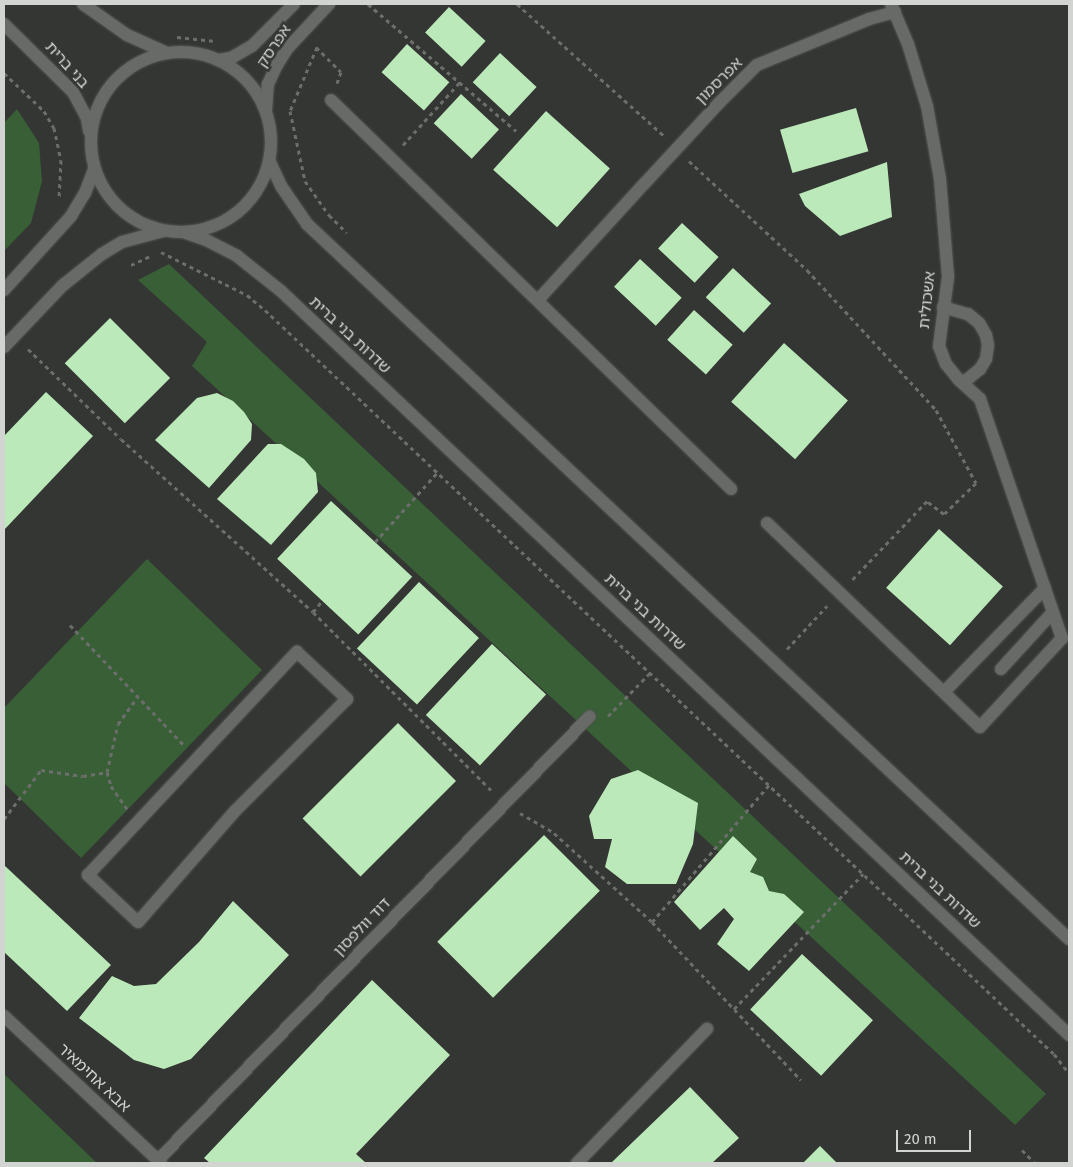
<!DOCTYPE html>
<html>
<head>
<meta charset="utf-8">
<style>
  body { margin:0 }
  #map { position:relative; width:1073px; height:1167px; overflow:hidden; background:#343634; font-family:"Fira Sans","Noto Sans Hebrew",sans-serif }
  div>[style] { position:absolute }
  .green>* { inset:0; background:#385f36 }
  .building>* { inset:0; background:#bce9b9; transform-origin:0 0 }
  .path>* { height:3px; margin-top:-1.5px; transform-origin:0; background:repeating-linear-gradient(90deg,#6c6e6c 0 4px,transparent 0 8px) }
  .roads { filter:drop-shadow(0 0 1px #535552) drop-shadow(0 0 1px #535552) }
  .lane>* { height:12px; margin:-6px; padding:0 6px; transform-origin:6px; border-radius:6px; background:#676a67 }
  .street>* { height:12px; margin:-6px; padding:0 6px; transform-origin:6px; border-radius:6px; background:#676a67 }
  .secondary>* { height:12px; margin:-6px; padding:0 6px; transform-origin:6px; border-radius:6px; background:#676a67 }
  .secondary>.ring { margin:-6px; padding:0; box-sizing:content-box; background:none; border:12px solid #676a67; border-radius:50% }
  span { translate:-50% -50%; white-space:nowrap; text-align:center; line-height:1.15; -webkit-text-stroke:5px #343634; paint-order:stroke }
  .street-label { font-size:16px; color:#d2d4d2 }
  .frame { position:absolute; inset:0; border:5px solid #d2d4d2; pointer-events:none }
  .scale { position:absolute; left:896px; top:1130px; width:75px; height:22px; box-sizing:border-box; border:2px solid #d2d4d2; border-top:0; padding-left:6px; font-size:15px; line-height:18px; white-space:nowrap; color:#d2d4d2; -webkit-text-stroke:4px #343634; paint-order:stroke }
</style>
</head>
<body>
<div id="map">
  <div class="green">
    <div style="clip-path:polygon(17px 109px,39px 143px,42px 181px,31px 223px,4px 251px,4px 123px)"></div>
    <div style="clip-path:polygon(169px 264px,1046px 1094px,1015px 1125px,192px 366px,207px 342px,138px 280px)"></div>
    <div style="clip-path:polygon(147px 559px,262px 670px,81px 858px,4px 783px,4px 708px)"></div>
    <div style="clip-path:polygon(4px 1074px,97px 1163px,4px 1163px)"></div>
  </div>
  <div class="building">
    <div style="left:449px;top:7px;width:50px;height:35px;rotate:43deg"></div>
    <div style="left:407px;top:44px;width:57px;height:38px;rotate:42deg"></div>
    <div style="left:500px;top:53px;width:50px;height:40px;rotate:43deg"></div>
    <div style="left:461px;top:94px;width:52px;height:40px;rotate:43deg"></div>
    <div style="left:856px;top:108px;width:45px;height:79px;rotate:74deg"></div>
    <div style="left:546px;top:111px;width:86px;height:79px;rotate:42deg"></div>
    <div style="clip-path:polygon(887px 162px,892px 217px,840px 236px,805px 206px,799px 194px)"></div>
    <div style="left:682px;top:223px;width:50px;height:35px;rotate:43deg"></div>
    <div style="left:640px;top:259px;width:57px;height:38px;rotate:43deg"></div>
    <div style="left:733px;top:268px;width:52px;height:40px;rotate:43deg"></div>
    <div style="left:694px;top:310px;width:52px;height:40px;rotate:42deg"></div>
    <div style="left:110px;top:318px;width:85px;height:64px;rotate:45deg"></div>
    <div style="left:784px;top:343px;width:86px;height:79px;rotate:42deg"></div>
    <div style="clip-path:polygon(46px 392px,93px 436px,4px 530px,4px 436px)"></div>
    <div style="clip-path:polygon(217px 393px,233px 401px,244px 412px,252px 424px,251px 440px,209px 488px,155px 440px,197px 398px)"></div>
    <div style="clip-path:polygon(268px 444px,281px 444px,304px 459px,316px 473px,318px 492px,271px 545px,217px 499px)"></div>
    <div style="left:331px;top:501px;width:111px;height:79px;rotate:43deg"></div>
    <div style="left:939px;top:529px;width:86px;height:79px;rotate:42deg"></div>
    <div style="left:419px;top:582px;width:82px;height:91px;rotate:43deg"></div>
    <div style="left:492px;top:644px;width:74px;height:97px;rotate:43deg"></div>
    <div style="left:398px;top:723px;width:82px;height:135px;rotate:45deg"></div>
    <div style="clip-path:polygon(638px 770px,698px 803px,693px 844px,676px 884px,627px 884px,605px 867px,612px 839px,594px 839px,589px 816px,611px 779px)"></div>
    <div style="left:544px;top:835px;width:79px;height:151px;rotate:45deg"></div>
    <div style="clip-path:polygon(733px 836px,757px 859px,750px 872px,763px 877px,769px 891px,784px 894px,804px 912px,749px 971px,717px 944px,734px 919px,724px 908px,700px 930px,674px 902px)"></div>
    <div style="clip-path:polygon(5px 866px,111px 965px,67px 1011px,4px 952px)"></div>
    <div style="clip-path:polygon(233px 901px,289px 955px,191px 1059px,164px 1069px,134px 1060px,79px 1018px,112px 976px,134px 986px,156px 984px,199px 942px)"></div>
    <div style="left:802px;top:954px;width:97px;height:76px;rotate:43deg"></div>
    <div style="clip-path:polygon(372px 980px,450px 1055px,356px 1154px,366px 1163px,210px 1163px,204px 1158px)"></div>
    <div style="clip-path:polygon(690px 1087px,739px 1138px,712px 1163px,611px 1163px)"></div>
    <div style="clip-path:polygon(820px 1146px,837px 1163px,803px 1163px)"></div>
  </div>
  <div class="path">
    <div style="left:368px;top:4px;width:195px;rotate:40.6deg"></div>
    <div style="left:517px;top:4px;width:198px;rotate:41.9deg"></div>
    <div style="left:177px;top:37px;width:36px;rotate:6deg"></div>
    <div style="left:316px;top:47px;width:35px;rotate:45deg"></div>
    <div style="left:341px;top:72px;width:12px;rotate:110deg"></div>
    <div style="left:317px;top:47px;width:69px;rotate:112.9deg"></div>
    <div style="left:290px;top:111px;width:72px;rotate:77.9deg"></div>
    <div style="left:305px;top:181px;width:42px;rotate:54.8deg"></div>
    <div style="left:329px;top:215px;width:25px;rotate:45deg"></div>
    <div style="left:4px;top:73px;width:55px;rotate:43.5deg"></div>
    <div style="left:44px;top:111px;width:20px;rotate:60deg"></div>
    <div style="left:54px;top:128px;width:33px;rotate:78deg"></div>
    <div style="left:61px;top:160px;width:37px;rotate:93deg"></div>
    <div style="left:403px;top:145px;width:85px;rotate:-47.9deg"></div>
    <div style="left:689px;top:161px;width:161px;rotate:42.7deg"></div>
    <div style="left:807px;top:270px;width:190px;rotate:47.3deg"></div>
    <div style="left:936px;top:410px;width:83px;rotate:61.3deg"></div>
    <div style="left:976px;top:483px;width:45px;rotate:135.9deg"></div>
    <div style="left:944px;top:514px;width:21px;rotate:-143deg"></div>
    <div style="left:927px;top:501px;width:109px;rotate:133.5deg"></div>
    <div style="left:161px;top:252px;width:96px;rotate:26.6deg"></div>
    <div style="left:247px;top:295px;width:23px;rotate:40deg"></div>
    <div style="left:265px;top:310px;width:1084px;rotate:43.32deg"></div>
    <div style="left:1054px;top:1054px;width:24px;rotate:52deg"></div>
    <div style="left:131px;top:265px;width:21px;rotate:-25deg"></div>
    <div style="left:28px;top:349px;width:129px;rotate:44.1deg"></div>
    <div style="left:121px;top:439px;width:258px;rotate:42deg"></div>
    <div style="left:313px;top:612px;width:252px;rotate:45deg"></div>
    <div style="left:375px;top:542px;width:93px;rotate:-48.1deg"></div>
    <div style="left:313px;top:612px;width:14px;rotate:-51deg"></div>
    <div style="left:70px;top:625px;width:166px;rotate:46.5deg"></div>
    <div style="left:787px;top:649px;width:59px;rotate:-47.1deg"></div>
    <div style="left:608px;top:716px;width:60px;rotate:-45.7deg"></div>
    <div style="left:107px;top:772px;width:15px;rotate:74deg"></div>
    <div style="left:111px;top:786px;width:28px;rotate:55deg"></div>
    <div style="left:520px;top:813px;width:39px;rotate:30deg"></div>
    <div style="left:554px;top:833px;width:132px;rotate:42.2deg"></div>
    <div style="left:652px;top:922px;width:217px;rotate:46.7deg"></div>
    <div style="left:4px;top:819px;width:61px;rotate:-52.9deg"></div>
    <div style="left:41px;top:770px;width:42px;rotate:8.1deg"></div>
    <div style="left:83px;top:776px;width:24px;rotate:-9deg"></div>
    <div style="left:107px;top:772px;width:49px;rotate:-77.1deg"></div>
    <div style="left:118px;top:724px;width:34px;rotate:-54deg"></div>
    <div style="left:652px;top:922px;width:180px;rotate:-49.5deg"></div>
    <div style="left:734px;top:1009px;width:187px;rotate:-46.3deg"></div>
    <div style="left:1022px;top:1150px;width:18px;rotate:45deg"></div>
  </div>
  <div class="roads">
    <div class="lane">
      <div style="left:331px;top:100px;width:558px;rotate:44.2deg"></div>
      <div style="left:538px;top:300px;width:157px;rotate:-47.6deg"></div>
      <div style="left:943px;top:307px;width:26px;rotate:16deg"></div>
      <div style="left:968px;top:314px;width:14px;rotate:39deg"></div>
      <div style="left:979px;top:323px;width:14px;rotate:60deg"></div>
      <div style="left:986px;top:335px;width:10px;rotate:79deg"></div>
      <div style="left:988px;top:345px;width:14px;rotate:98deg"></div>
      <div style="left:986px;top:359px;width:12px;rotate:121deg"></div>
      <div style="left:980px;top:369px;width:22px;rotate:141deg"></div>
      <div style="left:767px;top:523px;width:295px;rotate:43.8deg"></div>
      <div style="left:980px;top:727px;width:121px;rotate:-47.3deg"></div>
      <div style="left:297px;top:652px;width:69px;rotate:43.2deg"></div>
      <div style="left:347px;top:699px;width:158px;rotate:135deg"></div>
      <div style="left:235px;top:811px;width:147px;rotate:131.1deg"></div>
      <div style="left:138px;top:922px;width:69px;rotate:-136.8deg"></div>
      <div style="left:88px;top:875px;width:306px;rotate:-46.9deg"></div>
      <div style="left:1001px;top:669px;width:77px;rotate:-47.6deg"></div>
      <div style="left:944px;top:692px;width:145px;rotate:-45.8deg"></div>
    </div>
    <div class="street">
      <div style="left:891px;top:4px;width:43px;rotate:67deg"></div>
      <div style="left:908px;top:44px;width:65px;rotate:73deg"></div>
      <div style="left:927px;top:106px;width:74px;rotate:79.9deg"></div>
      <div style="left:940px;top:179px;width:98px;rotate:85.3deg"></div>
      <div style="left:948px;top:277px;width:70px;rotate:97.4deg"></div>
      <div style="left:939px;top:346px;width:19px;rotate:69deg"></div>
      <div style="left:946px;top:364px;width:21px;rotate:51deg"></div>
      <div style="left:959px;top:380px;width:28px;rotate:42deg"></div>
      <div style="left:980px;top:399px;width:253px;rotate:71.1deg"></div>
      <div style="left:644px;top:184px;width:109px;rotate:-47.2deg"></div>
      <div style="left:718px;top:104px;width:55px;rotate:-45deg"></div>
      <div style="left:757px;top:65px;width:121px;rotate:-22.3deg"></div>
      <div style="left:869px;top:19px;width:27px;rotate:-15deg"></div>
      <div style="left:4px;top:1016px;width:215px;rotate:43.1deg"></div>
      <div style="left:158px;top:1160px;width:619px;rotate:-45.78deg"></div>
      <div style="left:577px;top:1163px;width:187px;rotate:-45.9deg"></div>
    </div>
    <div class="secondary">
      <div style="left:83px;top:4px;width:54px;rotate:35.2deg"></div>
      <div style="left:127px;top:35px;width:44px;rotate:24.2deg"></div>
      <div style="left:4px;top:24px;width:97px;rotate:44.6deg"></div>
      <div style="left:73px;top:92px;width:30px;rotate:62deg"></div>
      <div style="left:87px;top:118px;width:13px;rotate:81deg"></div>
      <div class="ring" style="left:91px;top:52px;width:168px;height:168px"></div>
      <div style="left:218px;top:60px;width:13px;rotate:-9deg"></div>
      <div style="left:231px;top:58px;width:24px;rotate:-30deg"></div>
      <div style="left:252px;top:46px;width:59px;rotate:-45deg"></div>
      <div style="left:266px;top:110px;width:26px;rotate:-86deg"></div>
      <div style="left:268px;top:84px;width:21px;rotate:-65deg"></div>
      <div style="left:277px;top:65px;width:19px;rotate:-58deg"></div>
      <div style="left:287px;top:49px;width:62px;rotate:-47deg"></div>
      <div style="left:269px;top:160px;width:29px;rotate:65deg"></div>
      <div style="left:281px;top:186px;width:46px;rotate:55.6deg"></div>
      <div style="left:307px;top:224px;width:1045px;rotate:43.18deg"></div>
      <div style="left:186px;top:233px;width:21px;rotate:19deg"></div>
      <div style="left:206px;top:240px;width:35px;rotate:27deg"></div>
      <div style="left:237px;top:256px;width:56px;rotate:38.5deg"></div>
      <div style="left:281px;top:291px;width:1084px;rotate:43.35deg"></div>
      <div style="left:4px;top:290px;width:100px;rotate:-47.8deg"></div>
      <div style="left:71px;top:216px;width:27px;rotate:-59deg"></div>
      <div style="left:85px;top:193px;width:26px;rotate:-69deg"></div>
      <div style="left:4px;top:347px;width:84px;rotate:-46.4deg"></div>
      <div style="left:62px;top:286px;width:51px;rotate:-38.7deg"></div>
      <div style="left:102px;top:254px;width:23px;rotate:-31deg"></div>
      <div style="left:122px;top:242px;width:42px;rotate:-15deg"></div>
    </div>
  </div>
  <div class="street-label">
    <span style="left:274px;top:46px;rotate:-56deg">אפרסק</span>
    <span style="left:67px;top:65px;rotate:48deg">בני ברית</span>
    <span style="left:719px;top:81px;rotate:-45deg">אפרסמון</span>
    <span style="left:927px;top:300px;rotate:-84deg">אשכולית</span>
    <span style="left:350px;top:335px;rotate:43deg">שדרות בני ברית</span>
    <span style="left:645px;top:612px;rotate:43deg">שדרות בני ברית</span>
    <span style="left:940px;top:890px;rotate:43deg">שדרות בני ברית</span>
    <span style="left:362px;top:927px;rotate:-46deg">דוד וולפסון</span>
    <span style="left:94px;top:1078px;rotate:43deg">אבא אחימאיר</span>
  </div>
  <div class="frame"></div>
  <div class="scale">20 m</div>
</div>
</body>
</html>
